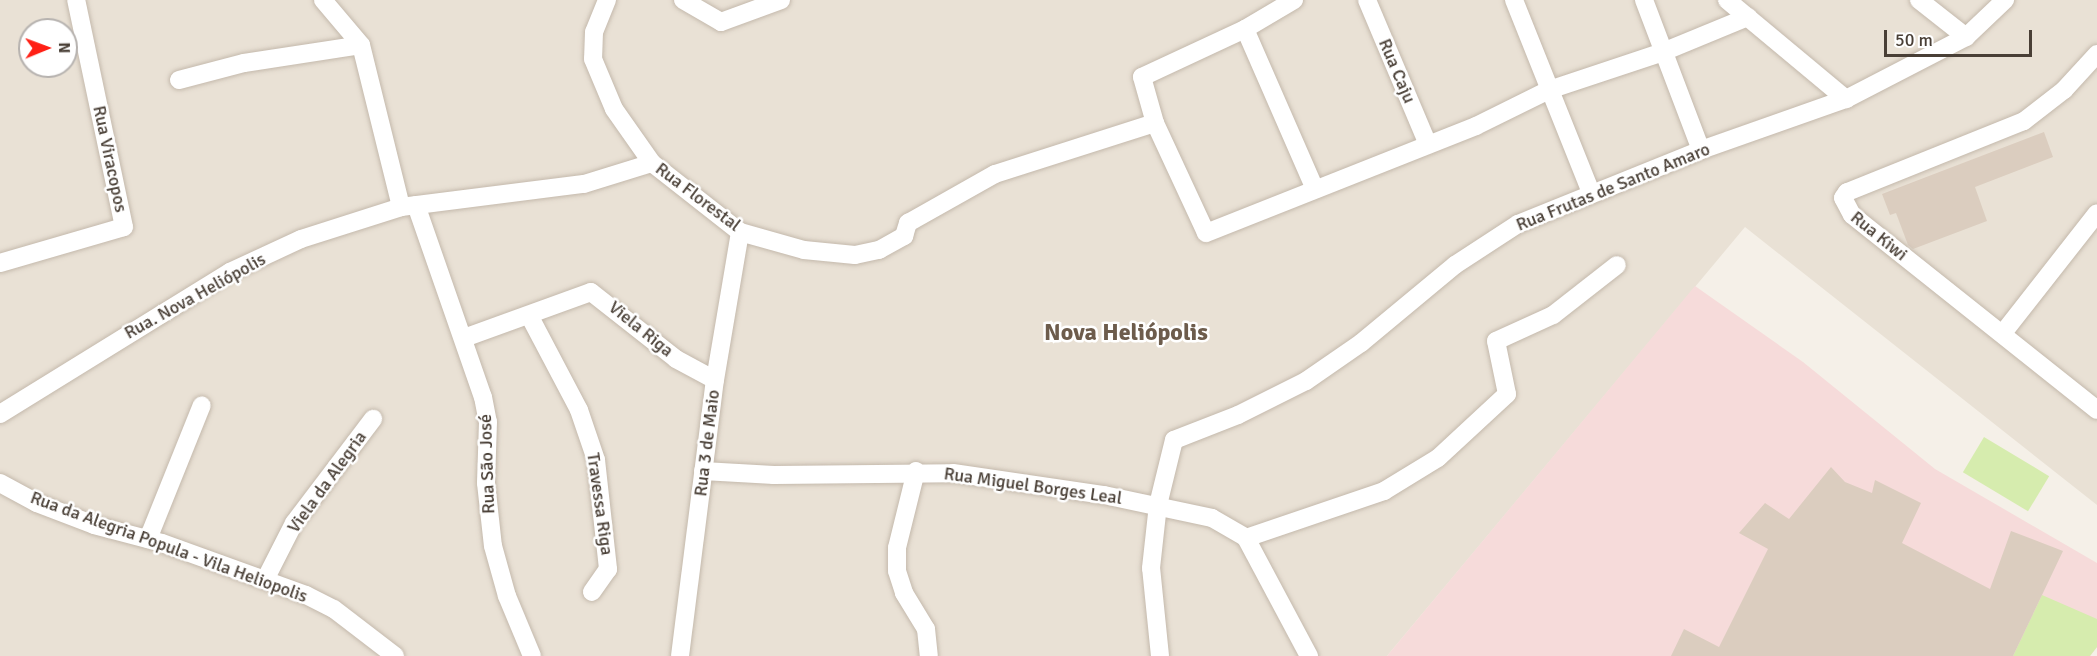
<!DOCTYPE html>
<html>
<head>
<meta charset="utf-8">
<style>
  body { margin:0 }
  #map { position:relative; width:2097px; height:656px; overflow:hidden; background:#f5f0e8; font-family:Signika,sans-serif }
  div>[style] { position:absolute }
  .residential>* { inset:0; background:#e9e1d5 }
  .medical>* { inset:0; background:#f6dbda }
  .green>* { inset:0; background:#d6ecae; transform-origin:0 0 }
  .building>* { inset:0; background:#dbcdbf }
  .roads { filter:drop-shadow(0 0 2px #c4b9ac) drop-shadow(0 0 2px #c4b9ac) }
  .minor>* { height:18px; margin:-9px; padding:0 9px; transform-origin:9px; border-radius:9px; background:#fff }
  span { translate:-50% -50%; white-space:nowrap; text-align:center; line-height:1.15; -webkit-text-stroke:5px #fff; paint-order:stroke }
  .street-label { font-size:18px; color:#493f36 }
  .district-label { font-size:24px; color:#6d5c4c; font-weight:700 }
  .north { position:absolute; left:18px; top:18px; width:60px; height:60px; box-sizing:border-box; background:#fff; border:2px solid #b6b2af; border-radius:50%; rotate:89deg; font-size:16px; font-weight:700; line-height:24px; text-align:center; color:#493f36 }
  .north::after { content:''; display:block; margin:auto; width:21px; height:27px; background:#ff2015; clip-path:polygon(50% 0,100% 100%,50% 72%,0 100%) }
  .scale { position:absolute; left:1884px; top:30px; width:148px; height:27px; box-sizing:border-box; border:3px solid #493f36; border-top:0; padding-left:8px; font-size:18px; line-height:21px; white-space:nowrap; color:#493f36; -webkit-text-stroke:4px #fff; paint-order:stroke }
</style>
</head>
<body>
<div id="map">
  <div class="residential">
    <div style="clip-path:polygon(evenodd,0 0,2097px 0,2097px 505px,1745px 227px,1387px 656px,0 656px,0 0,30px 30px,66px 30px,66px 66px,30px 66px,30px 30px)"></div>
  </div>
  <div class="medical">
    <div style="clip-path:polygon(1695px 286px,1803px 362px,1935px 469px,2097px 563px,2097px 647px,2090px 656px,1387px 656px)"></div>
  </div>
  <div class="green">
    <div style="left:1984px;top:437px;width:76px;height:41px;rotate:31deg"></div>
    <div style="clip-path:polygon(2042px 595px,2097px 619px,2097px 647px,2090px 656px,2013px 656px)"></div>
  </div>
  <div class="building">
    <div style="clip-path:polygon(2044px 132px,2053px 157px,1975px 187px,1987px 221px,1913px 249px,1908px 245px,1896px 213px,1890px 215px,1882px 194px)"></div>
    <div style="clip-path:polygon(1831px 467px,1845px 482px,1872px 493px,1875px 480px,1921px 503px,1902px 543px,1990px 589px,2011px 531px,2063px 551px,2013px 656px,1671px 656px,1684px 629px,1719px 647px,1768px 549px,1739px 533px,1765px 503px,1789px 519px)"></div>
  </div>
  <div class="roads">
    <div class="minor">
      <div style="left:323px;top:0;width:59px;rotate:49.8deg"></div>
      <div style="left:361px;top:45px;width:167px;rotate:76.1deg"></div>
      <div style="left:607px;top:0;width:35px;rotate:112deg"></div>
      <div style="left:594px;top:32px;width:27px;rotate:92deg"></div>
      <div style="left:593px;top:59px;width:54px;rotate:67.2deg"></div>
      <div style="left:614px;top:109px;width:66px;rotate:54.9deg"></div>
      <div style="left:652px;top:163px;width:112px;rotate:38.1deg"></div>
      <div style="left:740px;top:232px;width:66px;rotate:15.7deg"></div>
      <div style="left:804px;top:250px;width:51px;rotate:5.6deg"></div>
      <div style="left:855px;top:255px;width:25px;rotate:-12deg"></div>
      <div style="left:879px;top:250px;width:29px;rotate:-29deg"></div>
      <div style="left:904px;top:236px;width:14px;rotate:-73deg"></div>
      <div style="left:908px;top:223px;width:100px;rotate:-29.4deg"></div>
      <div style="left:995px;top:174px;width:168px;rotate:-17.7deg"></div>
      <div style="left:1155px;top:123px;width:48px;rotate:-105.8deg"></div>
      <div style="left:1142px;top:77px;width:114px;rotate:-25deg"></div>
      <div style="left:1245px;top:29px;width:57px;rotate:-30.6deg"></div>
      <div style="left:683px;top:0;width:44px;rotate:30.1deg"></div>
      <div style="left:721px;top:22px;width:64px;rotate:-20.1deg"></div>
      <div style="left:1367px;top:0;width:154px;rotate:67.1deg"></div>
      <div style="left:1514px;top:0;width:208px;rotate:68.2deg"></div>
      <div style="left:1644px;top:0;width:160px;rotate:69.2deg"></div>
      <div style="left:1727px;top:0;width:155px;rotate:39.8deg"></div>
      <div style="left:1919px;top:0;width:60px;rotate:38.2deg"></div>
      <div style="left:1245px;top:29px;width:175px;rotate:66.4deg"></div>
      <div style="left:2097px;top:54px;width:49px;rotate:132.5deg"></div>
      <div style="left:2064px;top:90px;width:51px;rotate:142.2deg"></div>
      <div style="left:2024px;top:121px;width:191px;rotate:158.1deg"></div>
      <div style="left:1847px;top:192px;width:7px;rotate:124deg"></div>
      <div style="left:1843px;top:198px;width:19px;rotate:62deg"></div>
      <div style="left:1852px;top:215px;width:313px;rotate:38.5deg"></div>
      <div style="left:179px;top:80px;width:67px;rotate:-14.7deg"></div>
      <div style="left:244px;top:63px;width:118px;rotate:-8.7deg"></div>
      <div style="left:1155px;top:123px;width:121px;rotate:65.1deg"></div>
      <div style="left:1206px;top:233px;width:290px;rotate:-21.6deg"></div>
      <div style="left:1476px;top:126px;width:81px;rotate:-26.3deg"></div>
      <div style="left:1549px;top:90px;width:120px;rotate:-18.4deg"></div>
      <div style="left:1663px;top:52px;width:92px;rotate:-22.4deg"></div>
      <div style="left:416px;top:205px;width:203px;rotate:70.8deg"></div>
      <div style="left:483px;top:397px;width:25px;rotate:79deg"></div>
      <div style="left:488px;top:422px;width:61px;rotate:91.9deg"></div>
      <div style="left:486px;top:483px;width:63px;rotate:83.7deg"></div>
      <div style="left:493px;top:546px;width:52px;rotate:74.4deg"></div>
      <div style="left:507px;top:596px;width:65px;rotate:67.4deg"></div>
      <div style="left:0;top:263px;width:129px;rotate:-16.2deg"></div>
      <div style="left:124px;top:227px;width:232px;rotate:-101.9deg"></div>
      <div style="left:530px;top:317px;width:105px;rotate:62.2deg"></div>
      <div style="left:579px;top:410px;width:53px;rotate:71.2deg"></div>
      <div style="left:596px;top:460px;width:110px;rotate:83.7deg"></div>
      <div style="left:608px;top:569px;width:28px;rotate:125deg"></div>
      <div style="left:2003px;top:333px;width:152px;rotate:-51.9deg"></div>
      <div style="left:464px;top:338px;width:135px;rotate:-19.9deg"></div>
      <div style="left:591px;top:292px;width:108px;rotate:38.2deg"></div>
      <div style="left:676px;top:359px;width:44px;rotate:28.3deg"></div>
      <div style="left:0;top:414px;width:270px;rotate:-31.7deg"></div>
      <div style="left:230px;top:272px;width:78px;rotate:-24.9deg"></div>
      <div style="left:301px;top:239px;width:105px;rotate:-17.7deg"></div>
      <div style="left:401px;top:207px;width:184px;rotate:-7.2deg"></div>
      <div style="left:584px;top:184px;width:71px;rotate:-17.2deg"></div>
      <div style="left:703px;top:471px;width:71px;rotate:3.2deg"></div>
      <div style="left:774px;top:475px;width:179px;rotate:-0.6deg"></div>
      <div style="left:953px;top:473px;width:153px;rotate:8.3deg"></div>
      <div style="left:1104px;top:495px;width:110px;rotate:12deg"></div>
      <div style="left:1212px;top:518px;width:39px;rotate:30deg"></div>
      <div style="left:1246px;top:538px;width:134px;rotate:61.9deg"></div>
      <div style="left:916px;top:471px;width:79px;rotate:103.9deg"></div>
      <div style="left:897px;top:548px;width:23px;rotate:90deg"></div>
      <div style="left:897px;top:571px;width:23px;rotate:72deg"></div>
      <div style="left:904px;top:593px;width:42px;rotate:58.6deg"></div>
      <div style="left:926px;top:629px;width:27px;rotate:84deg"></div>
      <div style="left:0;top:483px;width:42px;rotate:28.4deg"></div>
      <div style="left:37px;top:503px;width:61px;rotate:21.1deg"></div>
      <div style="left:94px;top:525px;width:70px;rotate:14.8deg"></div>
      <div style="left:162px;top:543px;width:153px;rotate:19.9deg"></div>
      <div style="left:306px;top:595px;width:31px;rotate:27deg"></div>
      <div style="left:334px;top:609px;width:77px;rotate:37.6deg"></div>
      <div style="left:1246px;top:538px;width:146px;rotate:-18.8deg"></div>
      <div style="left:1384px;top:491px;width:63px;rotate:-31.4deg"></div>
      <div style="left:1438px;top:458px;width:94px;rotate:-42.8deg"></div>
      <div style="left:1507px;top:394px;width:54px;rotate:-101.7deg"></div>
      <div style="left:1496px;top:341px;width:63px;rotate:-24.5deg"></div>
      <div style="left:1553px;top:315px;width:81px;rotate:-38deg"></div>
      <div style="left:148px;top:539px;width:144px;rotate:-68.1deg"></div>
      <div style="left:266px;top:578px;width:62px;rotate:-63deg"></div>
      <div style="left:294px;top:523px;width:131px;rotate:-52.8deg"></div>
      <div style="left:680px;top:656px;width:278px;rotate:-82.8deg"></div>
      <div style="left:715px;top:380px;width:150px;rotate:-80.4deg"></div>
      <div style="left:1160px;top:656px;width:88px;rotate:-95.8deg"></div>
      <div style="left:1151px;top:568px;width:63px;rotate:-83.7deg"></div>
      <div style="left:1158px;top:505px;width:67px;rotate:-76.2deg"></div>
      <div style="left:1174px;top:440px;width:69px;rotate:-21.3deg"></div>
      <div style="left:1238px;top:415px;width:76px;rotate:-26.6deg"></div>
      <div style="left:1306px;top:381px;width:67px;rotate:-34.6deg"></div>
      <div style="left:1361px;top:343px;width:122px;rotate:-39.7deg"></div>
      <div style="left:1455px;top:265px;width:75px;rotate:-33.1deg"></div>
      <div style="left:1518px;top:224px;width:197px;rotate:-22deg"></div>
      <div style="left:1701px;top:150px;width:154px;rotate:-19.4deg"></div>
      <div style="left:1846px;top:99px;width:135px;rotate:-27.3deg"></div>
      <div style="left:1966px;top:37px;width:54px;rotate:-43.5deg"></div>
    </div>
  </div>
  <div class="street-label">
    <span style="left:1397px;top:71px;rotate:67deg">Rua Caju</span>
    <span style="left:110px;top:159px;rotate:78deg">Rua Viracopos</span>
    <span style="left:1613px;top:187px;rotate:-22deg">Rua Frutas de Santo Amaro</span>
    <span style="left:698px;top:197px;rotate:37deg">Rua Florestal</span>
    <span style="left:1879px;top:236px;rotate:39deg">Rua Kiwi</span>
    <span style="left:195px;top:296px;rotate:-29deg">Rua. Nova Heliópolis</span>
    <span style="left:641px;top:329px;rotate:39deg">Viela Riga</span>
    <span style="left:707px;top:443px;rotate:-83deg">Rua 3 de Maio</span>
    <span style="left:487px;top:464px;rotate:-92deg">Rua São José</span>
    <span style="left:327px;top:482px;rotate:-54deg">Viela da Alegria</span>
    <span style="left:1033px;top:486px;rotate:8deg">Rua Miguel Borges Leal</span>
    <span style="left:600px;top:504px;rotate:82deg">Travessa Riga</span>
    <span style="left:169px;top:547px;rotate:20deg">Rua da Alegria Popula - Vila Heliopolis</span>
  </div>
  <div class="district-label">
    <span style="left:1126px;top:333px">Nova Heliópolis</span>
  </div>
  <div class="north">N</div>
  <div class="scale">50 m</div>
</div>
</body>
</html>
